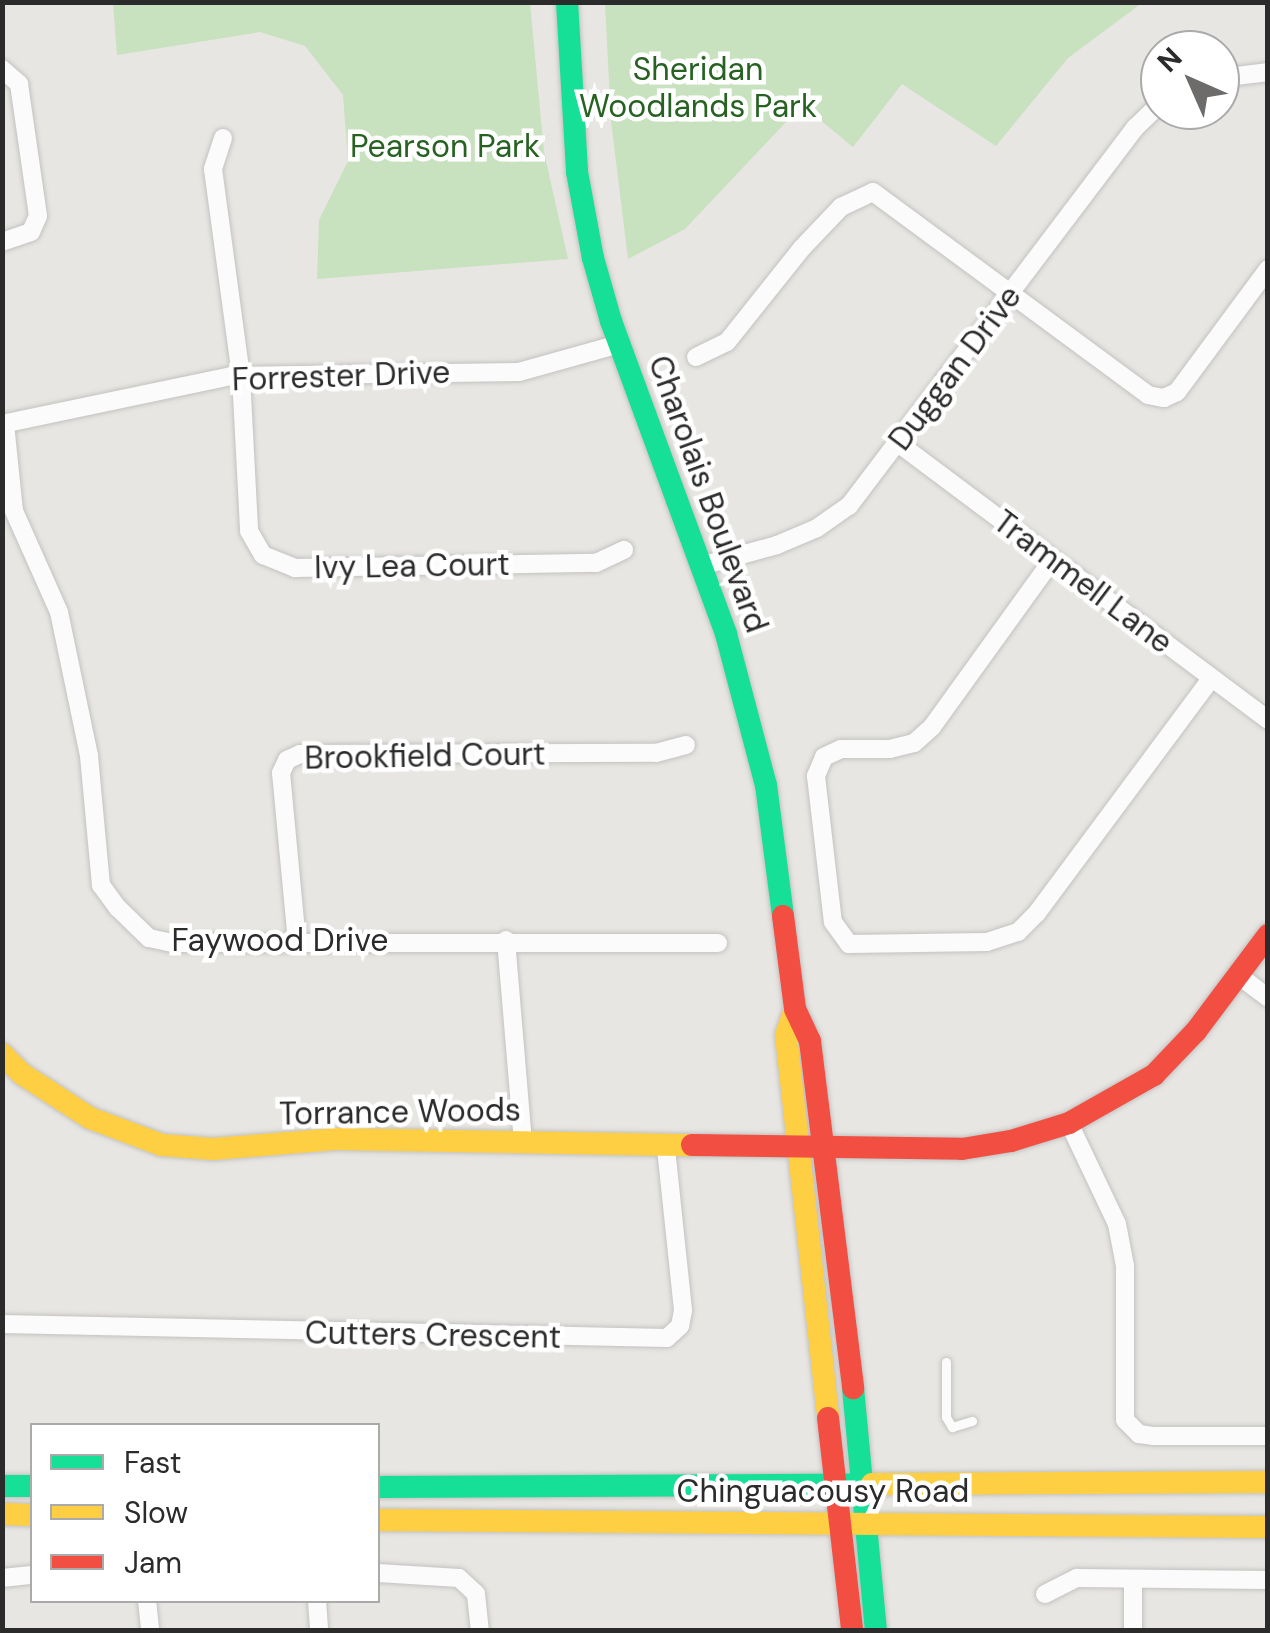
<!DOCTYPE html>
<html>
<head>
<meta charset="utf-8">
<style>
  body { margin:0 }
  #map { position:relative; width:1270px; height:1633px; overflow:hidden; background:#e8e6e2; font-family:"DM Sans",sans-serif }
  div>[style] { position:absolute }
  .green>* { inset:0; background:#c8e1be }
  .roads { filter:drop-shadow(0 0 2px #c2c2c1) drop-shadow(0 0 2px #c2c2c1) }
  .lane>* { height:9px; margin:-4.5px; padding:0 4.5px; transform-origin:4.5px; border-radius:4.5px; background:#fcfbfb }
  .street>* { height:18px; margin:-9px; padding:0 9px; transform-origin:9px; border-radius:9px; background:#fcfbfb }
  .fast>* { height:22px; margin:-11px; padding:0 11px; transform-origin:11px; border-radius:11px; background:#16e098 }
  .slow>* { height:22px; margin:-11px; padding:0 11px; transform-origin:11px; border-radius:11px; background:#ffcf43 }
  .jam>* { height:22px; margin:-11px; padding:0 11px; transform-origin:11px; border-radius:11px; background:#f24e42 }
  span { translate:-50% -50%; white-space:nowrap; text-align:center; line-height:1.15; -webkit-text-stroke:9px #fff; paint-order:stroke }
  .park-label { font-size:32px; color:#276222 }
  .street-label { font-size:32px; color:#2b2b2b }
  .frame { position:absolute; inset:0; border:5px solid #2b2b2b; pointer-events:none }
  .legend { position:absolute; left:30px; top:1423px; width:350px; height:180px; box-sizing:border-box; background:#fff; border:2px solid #aaa; margin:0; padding:12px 18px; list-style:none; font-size:30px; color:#2b2b2b }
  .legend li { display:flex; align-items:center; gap:20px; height:50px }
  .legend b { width:50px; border:2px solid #aaa }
  .north { position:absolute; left:1140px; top:30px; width:100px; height:100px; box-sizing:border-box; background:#fff; border:2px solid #aaa; border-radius:50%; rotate:315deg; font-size:28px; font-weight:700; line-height:40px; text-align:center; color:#2b2b2b }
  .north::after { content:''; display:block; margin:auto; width:35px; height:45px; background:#6d6c6b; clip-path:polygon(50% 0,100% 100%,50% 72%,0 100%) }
</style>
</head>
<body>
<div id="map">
  <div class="green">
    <div style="clip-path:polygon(113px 3px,530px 3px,544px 152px,568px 259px,317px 279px,319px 220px,348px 161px,343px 95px,305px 46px,260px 32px,117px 55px)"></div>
    <div style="clip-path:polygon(605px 3px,605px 2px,1142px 3px,1068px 58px,996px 146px,902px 84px,853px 147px,802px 105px,685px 229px,628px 259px,611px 121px)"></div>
  </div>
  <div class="roads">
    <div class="lane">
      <div style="left:946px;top:1362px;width:55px;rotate:90deg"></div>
      <div style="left:946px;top:1417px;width:12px;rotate:59deg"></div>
      <div style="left:952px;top:1427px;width:21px;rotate:-17deg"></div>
    </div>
    <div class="street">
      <div style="left:2px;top:69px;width:23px;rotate:41deg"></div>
      <div style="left:19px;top:84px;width:133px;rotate:81.8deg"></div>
      <div style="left:38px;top:216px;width:17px;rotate:114deg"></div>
      <div style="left:31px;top:232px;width:31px;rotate:161deg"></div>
      <div style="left:1220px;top:78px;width:48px;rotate:-7.1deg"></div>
      <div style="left:223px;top:138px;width:33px;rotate:108deg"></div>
      <div style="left:213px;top:169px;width:209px;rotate:82.3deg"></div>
      <div style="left:241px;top:376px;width:155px;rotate:87deg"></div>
      <div style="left:249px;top:531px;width:28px;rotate:60deg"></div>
      <div style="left:263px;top:555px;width:35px;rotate:22deg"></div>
      <div style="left:295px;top:568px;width:301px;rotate:-1deg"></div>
      <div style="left:596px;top:563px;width:31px;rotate:-25deg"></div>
      <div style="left:696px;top:357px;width:34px;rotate:-26deg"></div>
      <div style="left:727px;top:342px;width:120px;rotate:-51.4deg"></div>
      <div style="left:802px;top:248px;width:57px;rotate:-46.4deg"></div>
      <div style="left:841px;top:207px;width:35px;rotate:-25deg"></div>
      <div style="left:873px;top:192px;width:342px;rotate:36.4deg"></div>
      <div style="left:1148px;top:395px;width:16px;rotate:11deg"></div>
      <div style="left:1164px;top:398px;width:14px;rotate:-25deg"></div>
      <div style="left:1177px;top:392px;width:153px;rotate:-53.5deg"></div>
      <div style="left:2px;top:424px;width:234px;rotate:-11.8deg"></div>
      <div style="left:231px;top:376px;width:288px;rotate:-0.8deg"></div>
      <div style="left:519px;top:372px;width:104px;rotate:-15.6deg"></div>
      <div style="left:5px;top:424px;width:87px;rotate:84.1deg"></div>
      <div style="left:14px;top:511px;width:111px;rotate:66deg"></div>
      <div style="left:59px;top:612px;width:147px;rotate:78.2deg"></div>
      <div style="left:89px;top:756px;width:130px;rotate:84.7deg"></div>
      <div style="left:101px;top:885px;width:29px;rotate:54deg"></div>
      <div style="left:118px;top:908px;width:43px;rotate:44.1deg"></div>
      <div style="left:149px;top:938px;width:25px;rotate:12deg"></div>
      <div style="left:173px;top:943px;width:545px"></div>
      <div style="left:898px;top:443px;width:462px;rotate:36.8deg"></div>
      <div style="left:1053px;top:559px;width:207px;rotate:125.8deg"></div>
      <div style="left:932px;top:727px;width:24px;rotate:138deg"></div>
      <div style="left:914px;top:743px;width:25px;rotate:166deg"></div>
      <div style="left:890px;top:749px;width:49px;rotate:180deg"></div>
      <div style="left:841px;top:749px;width:19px;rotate:155deg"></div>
      <div style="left:824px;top:757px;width:21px;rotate:113deg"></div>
      <div style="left:816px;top:776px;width:147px;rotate:83.4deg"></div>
      <div style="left:833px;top:922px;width:27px;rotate:54deg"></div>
      <div style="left:849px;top:944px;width:138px;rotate:-0.8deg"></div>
      <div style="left:987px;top:942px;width:33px;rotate:-18deg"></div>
      <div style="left:1018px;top:932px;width:27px;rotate:-45deg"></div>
      <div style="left:1037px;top:913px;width:292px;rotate:-53.4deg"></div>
      <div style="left:701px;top:566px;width:79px;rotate:-15.4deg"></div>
      <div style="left:777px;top:545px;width:43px;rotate:-23deg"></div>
      <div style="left:817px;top:528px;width:39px;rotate:-35deg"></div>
      <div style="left:849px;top:506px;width:475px;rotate:-52.9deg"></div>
      <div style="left:1136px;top:127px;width:33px;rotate:-44deg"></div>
      <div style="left:506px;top:940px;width:203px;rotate:85.2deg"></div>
      <div style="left:297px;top:942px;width:170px;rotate:-95.4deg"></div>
      <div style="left:281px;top:773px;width:14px;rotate:-65deg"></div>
      <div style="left:287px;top:760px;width:14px;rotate:-25deg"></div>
      <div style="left:300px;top:754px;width:356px;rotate:-0.2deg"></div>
      <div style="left:656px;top:753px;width:31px;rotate:-15deg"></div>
      <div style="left:1238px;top:975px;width:38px;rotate:37deg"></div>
      <div style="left:1069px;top:1123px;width:112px;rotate:64.6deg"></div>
      <div style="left:1117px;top:1224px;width:43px;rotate:79.2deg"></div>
      <div style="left:1125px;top:1266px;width:154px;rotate:90deg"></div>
      <div style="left:1125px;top:1420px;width:20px;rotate:45deg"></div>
      <div style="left:1139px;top:1434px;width:14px;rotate:8deg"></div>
      <div style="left:1153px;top:1436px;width:115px"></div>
      <div style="left:2px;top:1324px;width:665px;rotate:1.21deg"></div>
      <div style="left:667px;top:1338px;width:18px;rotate:-43deg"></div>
      <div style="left:680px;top:1326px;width:16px;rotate:-79deg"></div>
      <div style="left:683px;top:1310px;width:164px;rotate:-96deg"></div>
      <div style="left:378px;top:1573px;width:81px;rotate:3.5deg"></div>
      <div style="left:459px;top:1578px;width:23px;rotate:43deg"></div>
      <div style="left:476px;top:1594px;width:36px;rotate:84deg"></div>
      <div style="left:2px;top:1578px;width:30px;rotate:-6deg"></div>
      <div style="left:1045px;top:1594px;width:36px;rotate:-27deg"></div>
      <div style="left:1077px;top:1578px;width:191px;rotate:0.6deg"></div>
      <div style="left:147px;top:1600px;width:30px;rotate:84deg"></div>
      <div style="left:317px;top:1600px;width:30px;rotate:86deg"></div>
      <div style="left:1133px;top:1630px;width:51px;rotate:-90deg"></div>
    </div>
    <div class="fast">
      <div style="left:567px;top:2px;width:170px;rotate:86.6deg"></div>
      <div style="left:577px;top:172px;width:87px;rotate:79.5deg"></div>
      <div style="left:593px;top:258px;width:66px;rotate:74.1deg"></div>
      <div style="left:611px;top:321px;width:333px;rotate:69.8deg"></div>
      <div style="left:726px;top:634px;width:156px;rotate:75.2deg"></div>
      <div style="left:766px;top:785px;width:132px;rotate:82.6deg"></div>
      <div style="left:853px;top:1388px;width:243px;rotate:84.6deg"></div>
      <div style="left:2px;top:1486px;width:30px"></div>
      <div style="left:378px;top:1487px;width:494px;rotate:-0.3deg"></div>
    </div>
    <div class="slow">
      <div style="left:795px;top:1009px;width:28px;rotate:109deg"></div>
      <div style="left:786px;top:1035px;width:385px;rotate:83.7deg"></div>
      <div style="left:2px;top:1054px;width:28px;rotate:45deg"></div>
      <div style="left:22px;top:1074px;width:81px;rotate:32.9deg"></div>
      <div style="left:90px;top:1118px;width:77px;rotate:20.6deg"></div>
      <div style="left:162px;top:1145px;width:51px;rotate:4.5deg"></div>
      <div style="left:213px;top:1149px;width:123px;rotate:-4.6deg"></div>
      <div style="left:336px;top:1139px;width:356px;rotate:1deg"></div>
      <div style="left:872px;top:1484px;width:396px;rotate:-0.3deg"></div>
      <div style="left:2px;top:1514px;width:30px;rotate:2deg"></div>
      <div style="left:378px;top:1520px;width:890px;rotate:0.45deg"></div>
    </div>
    <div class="jam">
      <div style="left:783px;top:916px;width:94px;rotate:82.6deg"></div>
      <div style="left:795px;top:1009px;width:35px;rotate:65deg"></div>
      <div style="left:810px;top:1041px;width:350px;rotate:82.9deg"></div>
      <div style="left:692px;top:1145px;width:270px;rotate:0.8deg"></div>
      <div style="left:962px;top:1149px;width:50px;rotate:-9.3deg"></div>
      <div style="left:1011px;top:1141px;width:61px;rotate:-17.2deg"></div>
      <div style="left:1069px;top:1123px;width:98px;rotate:-29.5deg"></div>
      <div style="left:1154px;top:1075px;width:61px;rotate:-46.3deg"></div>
      <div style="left:1196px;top:1031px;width:120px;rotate:-53.1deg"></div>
      <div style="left:828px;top:1418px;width:213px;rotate:83.5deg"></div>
    </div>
  </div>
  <div class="park-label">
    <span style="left:698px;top:88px">Sheridan<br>Woodlands Park</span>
    <span style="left:445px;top:146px">Pearson Park</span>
  </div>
  <div class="street-label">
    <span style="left:955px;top:368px;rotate:-53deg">Duggan Drive</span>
    <span style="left:341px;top:376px;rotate:-2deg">Forrester Drive</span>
    <span style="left:708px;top:494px;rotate:70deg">Charolais Boulevard</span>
    <span style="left:412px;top:566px;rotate:-1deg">Ivy Lea Court</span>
    <span style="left:1083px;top:582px;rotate:37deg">Trammell Lane</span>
    <span style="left:425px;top:756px;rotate:-1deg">Brookfield Court</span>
    <span style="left:280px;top:940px">Faywood Drive</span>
    <span style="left:400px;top:1112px;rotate:-1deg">Torrance Woods</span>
    <span style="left:433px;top:1335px;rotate:1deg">Cutters Crescent</span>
    <span style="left:823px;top:1491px">Chinguacousy Road</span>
  </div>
  <div class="frame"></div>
  <ul class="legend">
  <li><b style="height:12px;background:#16e098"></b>Fast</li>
  <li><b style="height:12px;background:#ffcf43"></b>Slow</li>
  <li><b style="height:12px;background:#f24e42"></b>Jam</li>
  </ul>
  <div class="north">N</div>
</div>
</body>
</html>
